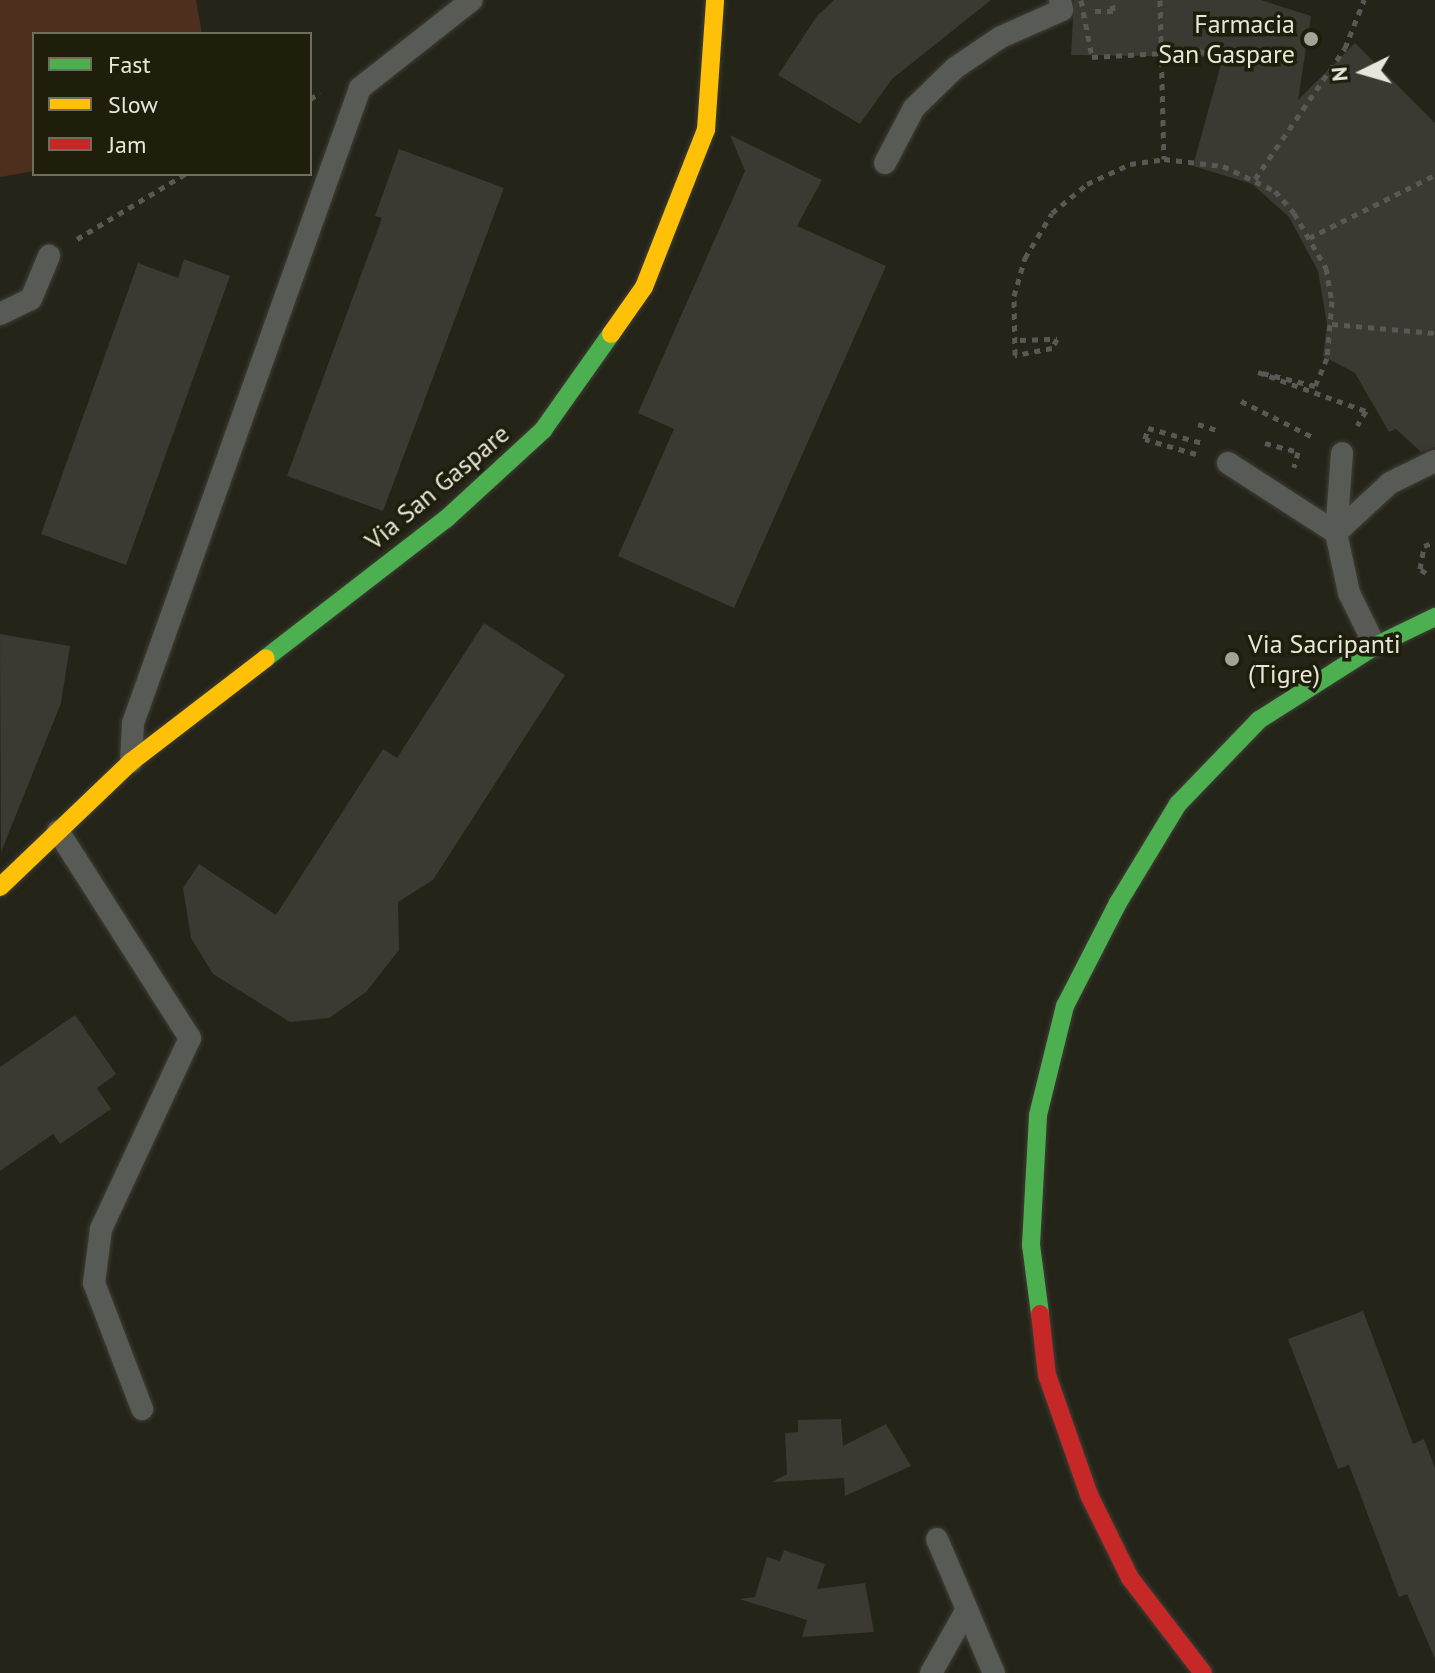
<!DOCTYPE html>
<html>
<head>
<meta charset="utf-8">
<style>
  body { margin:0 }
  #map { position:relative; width:1435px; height:1673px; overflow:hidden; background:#242419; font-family:"PT Sans",sans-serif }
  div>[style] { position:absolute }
  .green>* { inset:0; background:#4e2e1d }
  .building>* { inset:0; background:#3b3931 }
  .path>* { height:5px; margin-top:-2.5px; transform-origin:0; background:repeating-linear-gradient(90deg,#585954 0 6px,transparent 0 12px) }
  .roads { filter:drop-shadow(0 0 2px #3e3e35) drop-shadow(0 0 2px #3e3e35) }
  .lane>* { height:22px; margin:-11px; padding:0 11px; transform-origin:11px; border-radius:11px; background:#585a56 }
  .fast>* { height:18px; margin:-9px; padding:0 9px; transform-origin:9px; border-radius:9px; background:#4caf50 }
  .slow>* { height:18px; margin:-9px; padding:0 9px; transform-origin:9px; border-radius:9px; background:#ffc107 }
  .jam>* { height:18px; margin:-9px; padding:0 9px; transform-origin:9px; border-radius:9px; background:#c62828 }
  .path-bridge>* { height:5px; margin-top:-2.5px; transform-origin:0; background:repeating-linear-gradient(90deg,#585954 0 6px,transparent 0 12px) }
  .dots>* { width:22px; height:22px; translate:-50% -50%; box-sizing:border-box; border:4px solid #1f1e0b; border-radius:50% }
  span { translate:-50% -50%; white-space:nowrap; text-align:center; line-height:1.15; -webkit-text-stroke:7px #1f1e0b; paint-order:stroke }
  .poi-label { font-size:26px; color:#e7e6da }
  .right { translate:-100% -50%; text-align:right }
  .left { translate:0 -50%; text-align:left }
  .street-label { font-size:26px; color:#e7e6da }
  .legend { position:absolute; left:32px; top:32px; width:280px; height:144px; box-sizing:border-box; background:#1f1e0b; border:2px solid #6f6e5e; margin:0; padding:10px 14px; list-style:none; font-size:24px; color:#e7e6da }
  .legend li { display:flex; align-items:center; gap:16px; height:40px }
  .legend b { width:40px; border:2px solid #6f6e5e }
  .north { position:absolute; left:1323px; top:32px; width:80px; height:80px; -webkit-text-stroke:6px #1f1e0b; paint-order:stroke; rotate:265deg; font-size:22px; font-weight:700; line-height:32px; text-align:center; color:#e7e6da }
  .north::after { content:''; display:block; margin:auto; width:28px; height:36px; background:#e7e6da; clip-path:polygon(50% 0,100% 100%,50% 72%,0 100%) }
</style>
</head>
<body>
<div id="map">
  <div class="green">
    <div style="clip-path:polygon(0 0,196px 0,202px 34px,34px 34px,34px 171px,0 177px)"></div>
  </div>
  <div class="building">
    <div style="clip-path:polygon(834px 0,991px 0,892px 79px,860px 124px,778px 75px,817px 16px)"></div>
    <div style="clip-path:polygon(1074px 0,1261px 0,1311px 16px,1298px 100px,1355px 43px,1435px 123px,1435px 447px,1421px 452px,1396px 429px,1389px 432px,1355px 373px,1323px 356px,1327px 324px,1318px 271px,1289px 217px,1252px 184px,1193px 166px,1223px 57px,1071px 55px)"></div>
    <div style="clip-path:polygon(730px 135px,822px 180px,797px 226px,886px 266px,734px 608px,618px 556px,674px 429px,638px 413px,745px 171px)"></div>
    <div style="clip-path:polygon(399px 149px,504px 188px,383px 511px,287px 476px,382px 218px,375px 216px)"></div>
    <div style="clip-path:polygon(184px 259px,230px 276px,126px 565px,41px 534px,138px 263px,178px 278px)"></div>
    <div style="clip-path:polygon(484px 623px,565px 675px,433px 880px,398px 902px,399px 950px,366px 992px,329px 1018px,290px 1022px,213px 974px,191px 938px,183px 888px,199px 864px,276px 915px,383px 749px,397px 758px)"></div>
    <div style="clip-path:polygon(0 634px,70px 646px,61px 703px,1px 852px)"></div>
    <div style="clip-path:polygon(75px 1015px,116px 1074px,97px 1088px,111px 1109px,60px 1144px,53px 1134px,0 1171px,0 1067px)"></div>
    <div style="clip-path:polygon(1363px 1311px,1413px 1444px,1424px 1439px,1435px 1468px,1435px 1659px,1407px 1594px,1399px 1597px,1349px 1465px,1338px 1469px,1288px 1339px)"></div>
    <div style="clip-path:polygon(841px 1419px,843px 1446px,886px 1424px,911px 1466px,845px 1496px,844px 1478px,772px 1482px,787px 1474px,785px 1433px,798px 1432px,798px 1420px)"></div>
    <div style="clip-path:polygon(784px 1550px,825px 1564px,817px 1589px,865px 1583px,874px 1632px,802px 1637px,807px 1620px,739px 1599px,755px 1597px,767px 1557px,780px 1561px)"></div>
  </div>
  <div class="path">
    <div style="left:1160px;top:0;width:159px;rotate:88.6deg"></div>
    <div style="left:1095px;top:11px;width:18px"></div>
    <div style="left:1113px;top:11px;width:11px;rotate:-95deg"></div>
    <div style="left:1199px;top:51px;width:34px;rotate:17deg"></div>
    <div style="left:310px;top:99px;width:12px;rotate:-31deg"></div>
    <div style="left:1255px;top:179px;width:159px;rotate:-55.5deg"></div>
    <div style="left:1345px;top:48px;width:52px;rotate:-68.4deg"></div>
    <div style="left:1309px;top:238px;width:141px;rotate:-26.6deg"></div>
    <div style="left:77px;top:239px;width:126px;rotate:-31deg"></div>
    <div style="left:1332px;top:324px;width:103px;rotate:5deg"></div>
    <div style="left:1020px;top:340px;width:37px;rotate:-2deg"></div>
    <div style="left:1057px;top:339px;width:10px;rotate:119deg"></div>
    <div style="left:1052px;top:348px;width:38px;rotate:169deg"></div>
    <div style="left:1015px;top:355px;width:59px;rotate:-91deg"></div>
    <div style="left:1014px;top:296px;width:40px;rotate:-74deg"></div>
    <div style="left:1025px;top:258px;width:52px;rotate:-59deg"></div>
    <div style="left:1052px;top:213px;width:45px;rotate:-39.6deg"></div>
    <div style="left:1087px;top:184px;width:47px;rotate:-24.9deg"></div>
    <div style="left:1130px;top:164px;width:34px;rotate:-8deg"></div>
    <div style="left:1164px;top:159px;width:59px;rotate:6.8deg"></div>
    <div style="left:1223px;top:166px;width:58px;rotate:25.7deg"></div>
    <div style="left:1275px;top:191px;width:29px;rotate:49deg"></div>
    <div style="left:1294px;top:213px;width:64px;rotate:59.8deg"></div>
    <div style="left:1326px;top:268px;width:34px;rotate:80deg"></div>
    <div style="left:1332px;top:301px;width:57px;rotate:95deg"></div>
    <div style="left:1327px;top:358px;width:30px;rotate:113deg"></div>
    <div style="left:1315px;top:386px;width:59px;rotate:-166.2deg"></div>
    <div style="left:1258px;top:372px;width:115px;rotate:19.9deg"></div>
    <div style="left:1366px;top:411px;width:17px;rotate:121deg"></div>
    <div style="left:1241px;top:401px;width:83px;rotate:26.6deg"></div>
    <div style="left:1198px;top:424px;width:20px;rotate:18deg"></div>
    <div style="left:1265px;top:443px;width:34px;rotate:15deg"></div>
    <div style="left:1298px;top:452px;width:16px;rotate:105deg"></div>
    <div style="left:1196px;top:454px;width:53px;rotate:-163.6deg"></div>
    <div style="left:1145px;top:439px;width:11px;rotate:-75deg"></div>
    <div style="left:1148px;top:428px;width:57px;rotate:15.3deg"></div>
    <div style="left:1426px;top:573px;width:7px;rotate:-146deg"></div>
    <div style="left:1420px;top:569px;width:23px;rotate:-80deg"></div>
    <div style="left:1424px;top:546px;width:12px;rotate:-20deg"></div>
  </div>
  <div class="roads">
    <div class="lane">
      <div style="left:885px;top:163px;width:62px;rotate:-62.2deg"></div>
      <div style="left:914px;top:108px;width:57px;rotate:-44.3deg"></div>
      <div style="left:955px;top:68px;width:55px;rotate:-34deg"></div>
      <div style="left:1001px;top:37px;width:67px;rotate:-23.9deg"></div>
      <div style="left:1062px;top:10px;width:10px;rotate:-101deg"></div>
      <div style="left:0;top:314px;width:34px;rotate:-26deg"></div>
      <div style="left:31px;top:299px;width:47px;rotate:-67.3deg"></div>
      <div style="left:1228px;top:463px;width:129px;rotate:32.9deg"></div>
      <div style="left:1336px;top:533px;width:80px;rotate:-85.7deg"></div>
      <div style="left:1375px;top:646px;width:59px;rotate:-116.1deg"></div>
      <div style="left:1349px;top:593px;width:61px;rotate:-102.2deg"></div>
      <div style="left:1336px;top:533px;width:74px;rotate:-42.8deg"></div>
      <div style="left:1390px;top:483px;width:50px;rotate:-26.1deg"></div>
      <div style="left:131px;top:762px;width:39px;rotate:-87deg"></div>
      <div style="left:133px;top:723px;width:674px;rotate:-70.33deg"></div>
      <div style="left:360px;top:88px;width:142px;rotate:-38.2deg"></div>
      <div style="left:58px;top:831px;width:246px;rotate:57.5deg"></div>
      <div style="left:190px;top:1038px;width:211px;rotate:115deg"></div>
      <div style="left:101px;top:1229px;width:54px;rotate:97.4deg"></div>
      <div style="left:94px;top:1283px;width:135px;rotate:69.1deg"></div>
      <div style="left:937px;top:1539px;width:146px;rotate:67deg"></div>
      <div style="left:931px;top:1673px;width:69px;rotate:-60.5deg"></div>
    </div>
    <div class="fast">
      <div style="left:266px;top:658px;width:227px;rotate:-37.7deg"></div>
      <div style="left:446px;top:519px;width:132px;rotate:-42.5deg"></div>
      <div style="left:543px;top:430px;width:118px;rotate:-54.7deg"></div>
      <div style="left:1040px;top:1314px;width:70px;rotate:-97.4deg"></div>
      <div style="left:1031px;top:1245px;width:130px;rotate:-86.9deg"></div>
      <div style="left:1038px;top:1115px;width:112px;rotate:-76.1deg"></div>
      <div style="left:1065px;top:1006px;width:116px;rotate:-62.8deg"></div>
      <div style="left:1118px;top:903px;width:116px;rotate:-58.8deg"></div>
      <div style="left:1178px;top:804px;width:117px;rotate:-46deg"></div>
      <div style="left:1259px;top:720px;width:138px;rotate:-32.5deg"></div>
      <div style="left:1375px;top:646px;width:67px;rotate:-25.8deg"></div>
    </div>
    <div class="slow">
      <div style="left:611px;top:334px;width:57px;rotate:-54.9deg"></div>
      <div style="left:644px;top:287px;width:169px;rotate:-68.5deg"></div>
      <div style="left:706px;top:130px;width:130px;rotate:-86deg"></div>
      <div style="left:0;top:887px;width:181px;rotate:-43.7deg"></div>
      <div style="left:131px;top:762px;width:170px;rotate:-37.6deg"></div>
    </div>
    <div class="jam">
      <div style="left:1040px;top:1314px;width:61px;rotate:83.5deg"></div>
      <div style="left:1047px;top:1375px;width:127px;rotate:70.7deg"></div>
      <div style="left:1089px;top:1495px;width:93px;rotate:63.7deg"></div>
      <div style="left:1130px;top:1578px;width:120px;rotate:52.5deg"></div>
    </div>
  </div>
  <div class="path-bridge">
    <div style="left:1081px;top:0;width:58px;rotate:79.1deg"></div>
    <div style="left:1092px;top:57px;width:107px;rotate:-3.2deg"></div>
  </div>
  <div class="dots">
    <div style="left:1311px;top:39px;background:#a3a296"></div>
    <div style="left:1232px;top:659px;background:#a3a296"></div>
  </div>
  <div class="poi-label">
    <span class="right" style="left:1295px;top:39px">Farmacia<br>San Gaspare</span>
    <span class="left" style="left:1248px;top:659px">Via Sacripanti<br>(Tigre)</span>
  </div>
  <div class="street-label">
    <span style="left:437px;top:487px;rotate:-40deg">Via San Gaspare</span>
  </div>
  <ul class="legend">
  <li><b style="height:10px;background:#4caf50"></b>Fast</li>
  <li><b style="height:10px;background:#ffc107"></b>Slow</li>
  <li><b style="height:10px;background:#c62828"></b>Jam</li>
  </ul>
  <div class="north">N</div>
</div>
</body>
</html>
